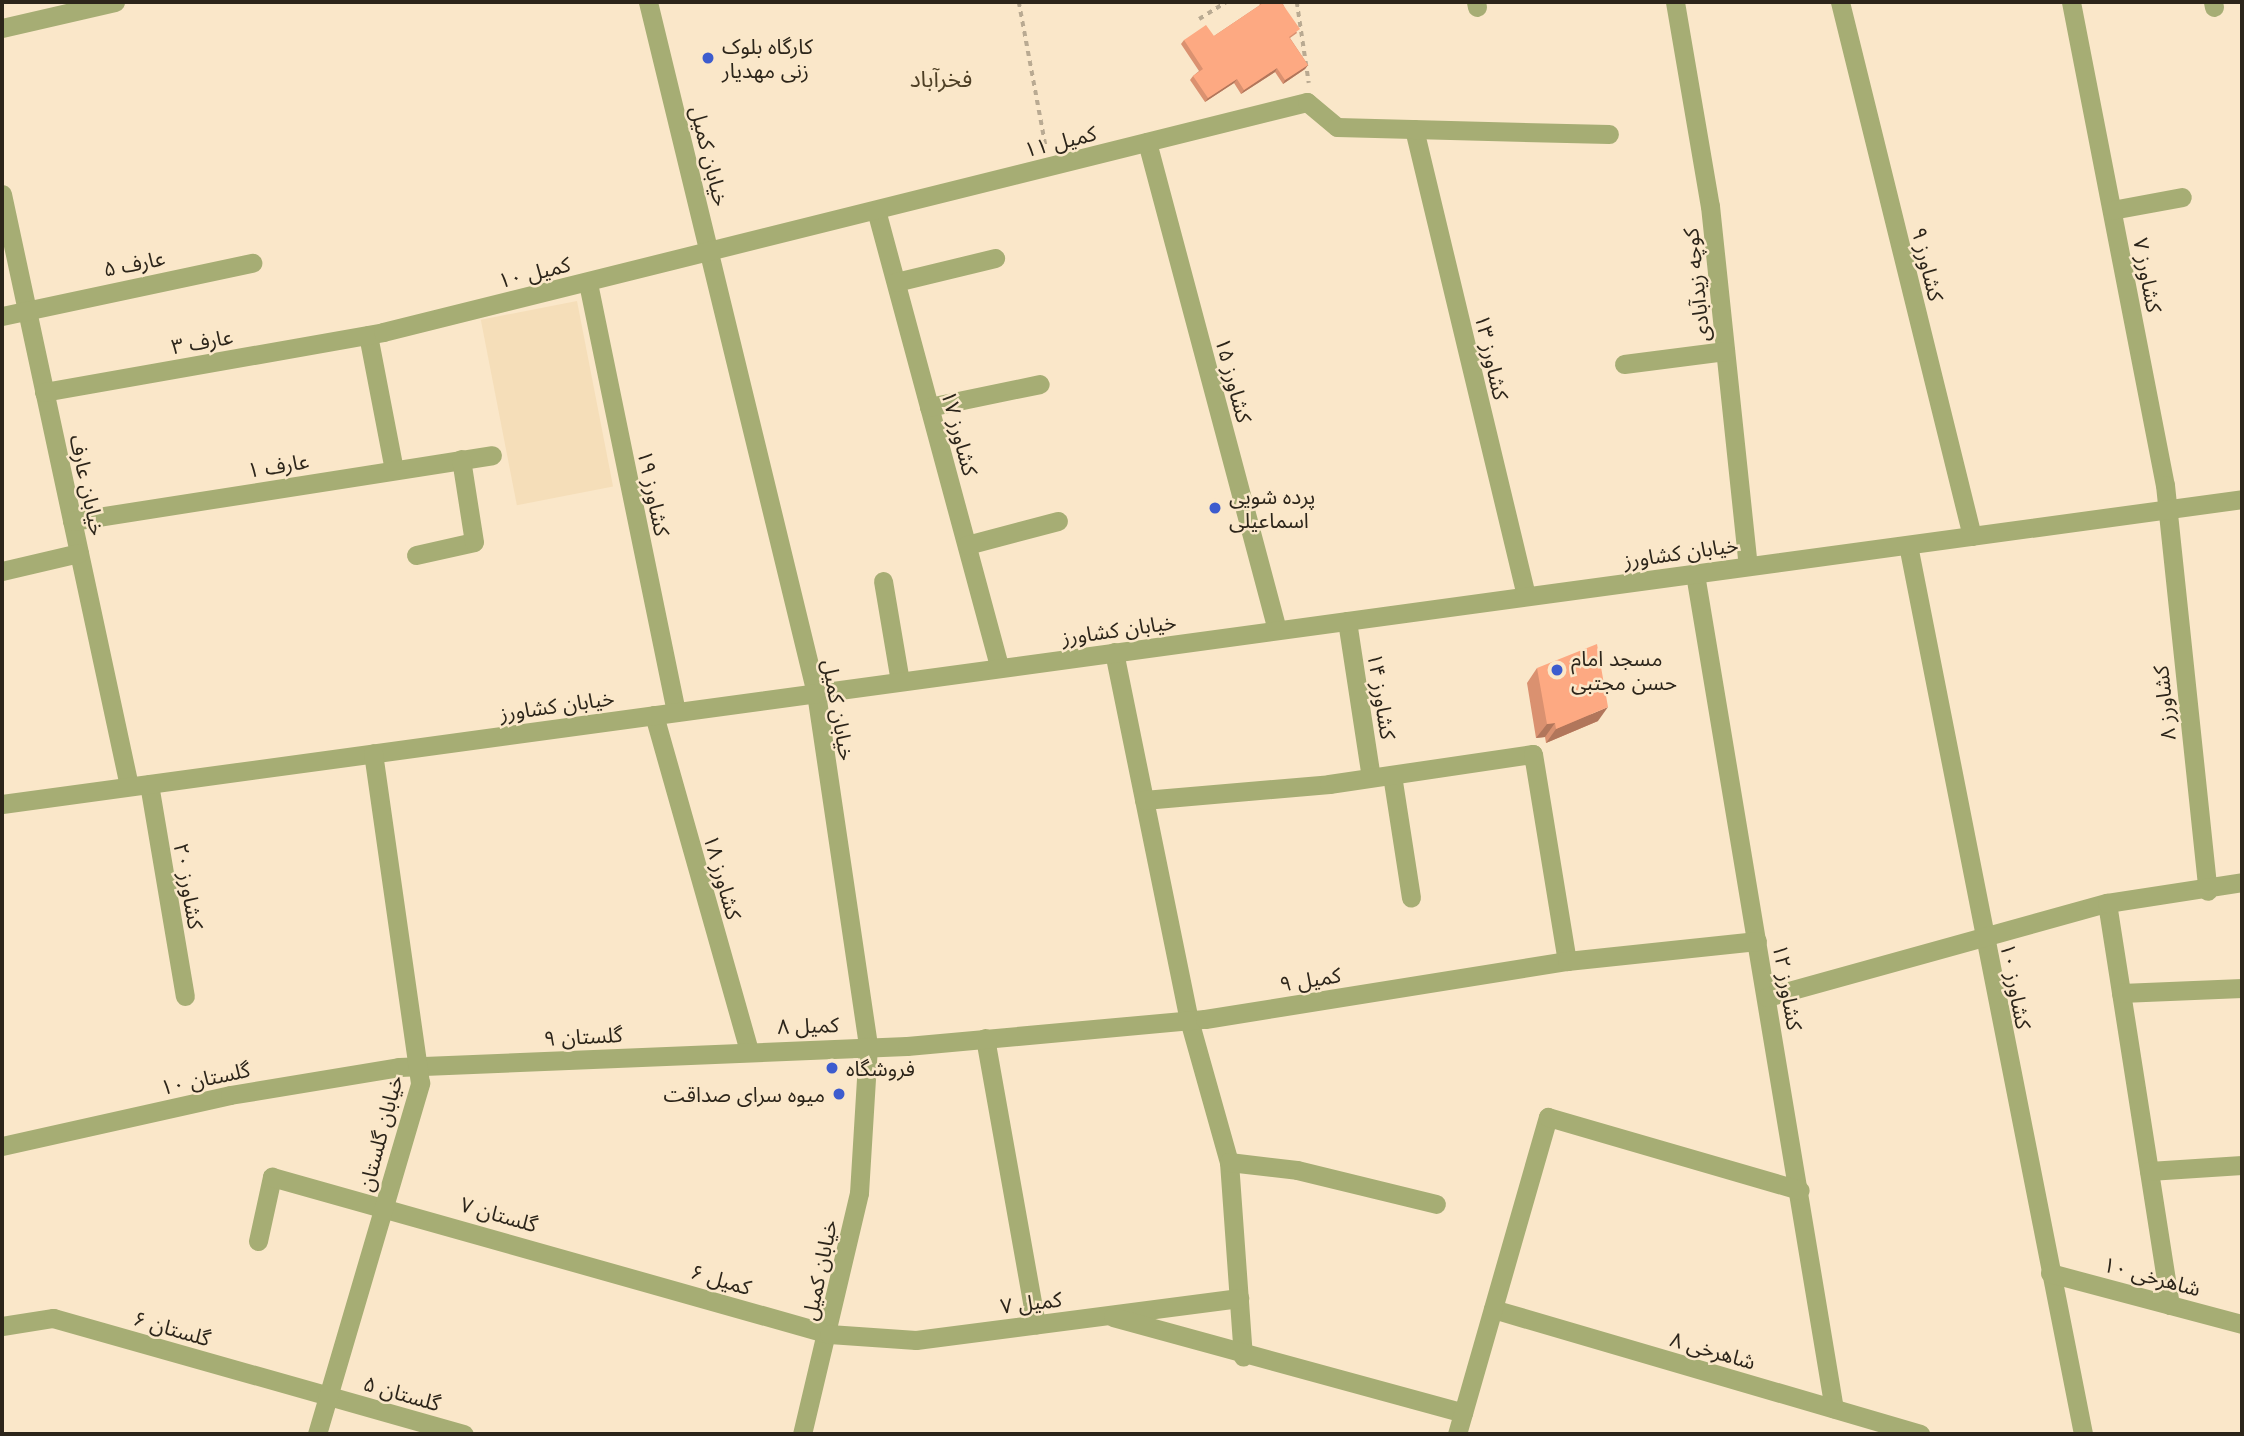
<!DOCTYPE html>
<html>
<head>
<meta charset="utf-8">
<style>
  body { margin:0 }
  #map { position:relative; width:2244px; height:1436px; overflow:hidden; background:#fae7c9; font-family:Quicksand,"Noto Sans Arabic",sans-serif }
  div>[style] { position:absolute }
  .built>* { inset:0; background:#f5deb9; transform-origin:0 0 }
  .path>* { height:3.5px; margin-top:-1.75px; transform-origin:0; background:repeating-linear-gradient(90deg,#b9aa92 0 5px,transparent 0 10px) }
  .minor>* { height:19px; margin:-9.5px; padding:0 9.5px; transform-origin:9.5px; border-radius:9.5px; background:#a6ad74 }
  .wall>* { inset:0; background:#da9170 }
  .shaded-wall>* { inset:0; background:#b1765b }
  .building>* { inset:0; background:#fda982 }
  .dots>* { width:19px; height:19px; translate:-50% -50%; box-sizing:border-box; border:4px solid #fae7c9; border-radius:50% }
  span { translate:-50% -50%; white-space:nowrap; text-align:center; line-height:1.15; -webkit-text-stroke:5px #fae7c9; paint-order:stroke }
  .poi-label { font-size:21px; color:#2c251a }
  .left { translate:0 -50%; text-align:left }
  .right { translate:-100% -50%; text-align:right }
  .street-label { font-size:21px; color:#2c251a }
  .neighbourhood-label { font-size:23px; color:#4f4026 }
  .frame { position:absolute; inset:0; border:4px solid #2c251a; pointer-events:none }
</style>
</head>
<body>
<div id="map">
  <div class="built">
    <div style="left:577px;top:301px;width:189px;height:98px;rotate:79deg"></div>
  </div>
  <div class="path">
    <div style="left:1019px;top:2px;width:148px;rotate:79.5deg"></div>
    <div style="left:1297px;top:2px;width:82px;rotate:81.6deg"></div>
    <div style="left:1199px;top:19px;width:32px;rotate:-32deg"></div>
  </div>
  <div class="minor">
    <div style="left:648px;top:2px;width:711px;rotate:76.34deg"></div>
    <div style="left:816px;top:693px;width:357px;rotate:81.6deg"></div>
    <div style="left:868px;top:1046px;width:147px;rotate:93.5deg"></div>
    <div style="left:859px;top:1193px;width:248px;rotate:103.3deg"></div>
    <div style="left:1476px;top:2px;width:5px;rotate:79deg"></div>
    <div style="left:1675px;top:2px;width:207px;rotate:80.3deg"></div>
    <div style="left:1710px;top:206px;width:362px;rotate:84deg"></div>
    <div style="left:1840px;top:2px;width:550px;rotate:76.12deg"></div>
    <div style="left:2071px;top:2px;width:492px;rotate:79deg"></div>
    <div style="left:2165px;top:485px;width:408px;rotate:84deg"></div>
    <div style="left:2213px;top:2px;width:5px;rotate:79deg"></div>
    <div style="left:2px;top:28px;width:116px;rotate:-13deg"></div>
    <div style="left:1414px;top:129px;width:480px;rotate:76.5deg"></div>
    <div style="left:1147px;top:142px;width:505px;rotate:75.08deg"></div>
    <div style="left:2px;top:194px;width:605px;rotate:77.89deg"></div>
    <div style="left:876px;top:210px;width:474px;rotate:74.9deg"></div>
    <div style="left:2112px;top:210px;width:71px;rotate:-10.5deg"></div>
    <div style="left:896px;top:282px;width:102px;rotate:-13.6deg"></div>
    <div style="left:588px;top:283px;width:438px;rotate:78.4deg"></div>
    <div style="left:2px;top:316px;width:256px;rotate:-12deg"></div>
    <div style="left:368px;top:335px;width:137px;rotate:79.1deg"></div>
    <div style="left:1624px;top:364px;width:102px;rotate:-7.3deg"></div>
    <div style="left:44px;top:392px;width:344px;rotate:-10deg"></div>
    <div style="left:383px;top:332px;width:952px;rotate:-13.98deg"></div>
    <div style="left:1307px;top:102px;width:39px;rotate:40deg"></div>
    <div style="left:1337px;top:127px;width:272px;rotate:1.5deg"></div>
    <div style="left:929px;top:407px;width:113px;rotate:-11.7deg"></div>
    <div style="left:72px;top:521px;width:425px;rotate:-8.9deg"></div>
    <div style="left:967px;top:545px;width:94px;rotate:-14.8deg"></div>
    <div style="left:1908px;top:545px;width:906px;rotate:78.86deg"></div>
    <div style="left:416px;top:555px;width:59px;rotate:-12.6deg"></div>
    <div style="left:474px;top:542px;width:84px;rotate:-98.9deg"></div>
    <div style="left:2px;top:571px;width:79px;rotate:-13.2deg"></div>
    <div style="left:1695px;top:574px;width:846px;rotate:80.55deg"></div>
    <div style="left:883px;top:581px;width:101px;rotate:80.4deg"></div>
    <div style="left:1347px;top:621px;width:158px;rotate:81.3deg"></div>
    <div style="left:1114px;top:652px;width:376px;rotate:78.5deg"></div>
    <div style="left:1189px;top:1020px;width:148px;rotate:74.3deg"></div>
    <div style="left:1229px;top:1162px;width:195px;rotate:85.9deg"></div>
    <div style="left:654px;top:715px;width:349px;rotate:74.2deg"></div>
    <div style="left:1392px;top:775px;width:124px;rotate:81.2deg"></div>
    <div style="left:149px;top:784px;width:215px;rotate:80.4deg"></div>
    <div style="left:1144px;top:800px;width:186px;rotate:-4.9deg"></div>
    <div style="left:1329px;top:784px;width:206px;rotate:-8.4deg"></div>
    <div style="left:1533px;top:754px;width:210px;rotate:80.7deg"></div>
    <div style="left:2px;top:804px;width:2261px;rotate:-7.75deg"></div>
    <div style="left:2107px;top:903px;width:407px;rotate:81.1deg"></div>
    <div style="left:2121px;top:993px;width:121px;rotate:-2.4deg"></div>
    <div style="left:1767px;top:997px;width:353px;rotate:-15.5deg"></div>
    <div style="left:2107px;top:903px;width:137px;rotate:-8.8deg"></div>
    <div style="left:985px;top:1038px;width:291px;rotate:79.9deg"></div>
    <div style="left:2px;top:1146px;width:234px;rotate:-12.6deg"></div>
    <div style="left:230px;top:1095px;width:171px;rotate:-9.4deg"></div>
    <div style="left:399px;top:1067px;width:508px;rotate:-2.37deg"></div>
    <div style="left:907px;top:1046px;width:299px;rotate:-5.2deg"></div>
    <div style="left:1205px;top:1019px;width:367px;rotate:-9.1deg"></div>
    <div style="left:1567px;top:961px;width:191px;rotate:-6deg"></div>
    <div style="left:1229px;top:1162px;width:68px;rotate:6.7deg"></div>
    <div style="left:1297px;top:1170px;width:143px;rotate:13.7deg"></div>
    <div style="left:2149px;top:1171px;width:93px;rotate:-3.7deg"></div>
    <div style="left:258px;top:1241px;width:66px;rotate:-77.7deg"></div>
    <div style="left:272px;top:1177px;width:579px;rotate:15.74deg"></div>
    <div style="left:829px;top:1334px;width:87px;rotate:3.9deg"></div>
    <div style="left:916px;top:1340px;width:326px;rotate:-7.4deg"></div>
    <div style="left:2050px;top:1273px;width:199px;rotate:14.9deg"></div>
    <div style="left:1493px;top:1309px;width:445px;rotate:16.3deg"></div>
    <div style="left:1113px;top:1317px;width:363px;rotate:15.3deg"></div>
    <div style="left:2px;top:1326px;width:52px;rotate:-8.9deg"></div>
    <div style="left:53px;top:1318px;width:427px;rotate:15.8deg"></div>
    <div style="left:317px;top:1434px;width:366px;rotate:-73.6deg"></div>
    <div style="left:420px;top:1083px;width:333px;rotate:-98.1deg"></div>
    <div style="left:1457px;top:1434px;width:330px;rotate:-74deg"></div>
    <div style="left:1548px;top:1117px;width:262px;rotate:16.2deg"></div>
  </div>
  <div class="wall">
    <div style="clip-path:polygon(1258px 2px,1282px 2px,1297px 33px,1290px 38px,1308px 65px,1305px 69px,1283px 84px,1275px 72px,1241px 94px,1234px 83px,1205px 102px,1190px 80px,1193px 76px,1199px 71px,1181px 44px,1184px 40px,1214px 36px,1260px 5px)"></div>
    <div style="clip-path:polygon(1537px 668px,1598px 721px,1546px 743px,1545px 737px,1536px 738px,1527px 683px)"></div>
  </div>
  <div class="shaded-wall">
    <div style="clip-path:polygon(1308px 65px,1305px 69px,1283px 84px,1285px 80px)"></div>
    <div style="clip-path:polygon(1277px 68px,1275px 72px,1241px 94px,1244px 90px)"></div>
    <div style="clip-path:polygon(1237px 79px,1234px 83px,1205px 102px,1208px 98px)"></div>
    <div style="clip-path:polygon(1608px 707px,1598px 721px,1546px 743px,1556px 729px)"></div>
    <div style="clip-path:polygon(1555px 723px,1545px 737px,1536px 738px,1547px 724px)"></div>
  </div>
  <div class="building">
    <div style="clip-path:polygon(1263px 2px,1281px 2px,1300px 29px,1289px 37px,1308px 65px,1285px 80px,1277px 68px,1244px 90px,1237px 79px,1208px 98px,1193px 76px,1203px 69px,1184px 40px,1206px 25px,1214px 36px,1263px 3px)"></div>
    <div style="clip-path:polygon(1597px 644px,1608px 707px,1556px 729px,1555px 723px,1547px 724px,1537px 668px)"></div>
  </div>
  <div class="dots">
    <div style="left:708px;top:58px;background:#3d5cce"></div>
    <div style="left:1215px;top:508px;background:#3d5cce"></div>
    <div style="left:1557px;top:670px;background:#3d5cce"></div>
    <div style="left:832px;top:1068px;background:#3d5cce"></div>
    <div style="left:839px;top:1094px;background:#3d5cce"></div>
  </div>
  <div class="poi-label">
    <span class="left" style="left:722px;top:58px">کارگاه بلوک<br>زنی مهدیار</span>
    <span class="left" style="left:1229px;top:508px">پرده شویی<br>اسماعیلی</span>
    <span class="left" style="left:1571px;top:670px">مسجد امام<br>حسن مجتبی</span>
    <span class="left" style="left:846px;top:1068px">فروشگاه</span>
    <span class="right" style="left:825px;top:1094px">میوه سرای صداقت</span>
  </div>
  <div class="street-label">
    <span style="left:1060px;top:141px;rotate:-14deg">کمیل ۱۱</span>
    <span style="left:710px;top:156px;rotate:76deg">خیابان کمیل</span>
    <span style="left:134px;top:263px;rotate:-11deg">عارف ۵</span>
    <span style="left:1928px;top:264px;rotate:76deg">کشاورز ۹</span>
    <span style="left:534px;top:272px;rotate:-14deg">کمیل ۱۰</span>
    <span style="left:2148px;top:275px;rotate:79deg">کشاورز ۷</span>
    <span style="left:1696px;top:285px;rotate:-96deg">کوچه زیدآبادی</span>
    <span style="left:202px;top:341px;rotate:-10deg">عارف ۳</span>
    <span style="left:1492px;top:357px;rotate:77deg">کشاورز ۱۳</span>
    <span style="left:1234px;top:380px;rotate:75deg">کشاورز ۱۵</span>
    <span style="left:960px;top:433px;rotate:75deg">کشاورز ۱۷</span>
    <span style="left:278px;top:465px;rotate:-9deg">عارف ۱</span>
    <span style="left:88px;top:485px;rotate:78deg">خیابان عارف</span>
    <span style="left:654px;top:493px;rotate:78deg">کشاورز ۱۹</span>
    <span style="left:1681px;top:552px;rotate:-8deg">خیابان کشاورز</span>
    <span style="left:1119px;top:629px;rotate:-8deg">خیابان کشاورز</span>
    <span style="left:1382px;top:696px;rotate:81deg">کشاورز ۱۴</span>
    <span style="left:2164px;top:703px;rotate:-96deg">کشاورز ۸</span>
    <span style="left:557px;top:705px;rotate:-8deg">خیابان کشاورز</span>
    <span style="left:839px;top:710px;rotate:80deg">خیابان کمیل</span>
    <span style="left:723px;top:877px;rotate:74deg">کشاورز ۱۸</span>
    <span style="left:189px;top:886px;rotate:80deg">کشاورز ۲۰</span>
    <span style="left:1310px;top:979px;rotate:-9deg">کمیل ۹</span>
    <span style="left:2016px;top:986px;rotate:79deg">کشاورز ۱۰</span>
    <span style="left:1788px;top:987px;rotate:80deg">کشاورز ۱۲</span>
    <span style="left:808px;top:1025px;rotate:-2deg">کمیل ۸</span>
    <span style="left:583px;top:1036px;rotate:-3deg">گلستان ۹</span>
    <span style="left:205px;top:1078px;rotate:-12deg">گلستان ۱۰</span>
    <span style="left:380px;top:1133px;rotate:-75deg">خیابان گلستان</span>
    <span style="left:499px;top:1214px;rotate:16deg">گلستان ۷</span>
    <span style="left:819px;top:1270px;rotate:-78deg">خیابان کمیل</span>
    <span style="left:2152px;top:1276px;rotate:15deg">شاهرخی ۱۰</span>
    <span style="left:721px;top:1279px;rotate:16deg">کمیل ۶</span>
    <span style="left:1031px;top:1302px;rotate:-7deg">کمیل ۷</span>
    <span style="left:172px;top:1328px;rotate:16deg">گلستان ۶</span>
    <span style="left:1713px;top:1350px;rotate:16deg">شاهرخی ۸</span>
    <span style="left:402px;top:1393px;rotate:16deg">گلستان ۵</span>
  </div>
  <div class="neighbourhood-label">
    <span style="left:941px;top:79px">فخرآباد</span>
  </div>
  <div class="frame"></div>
</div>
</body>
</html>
